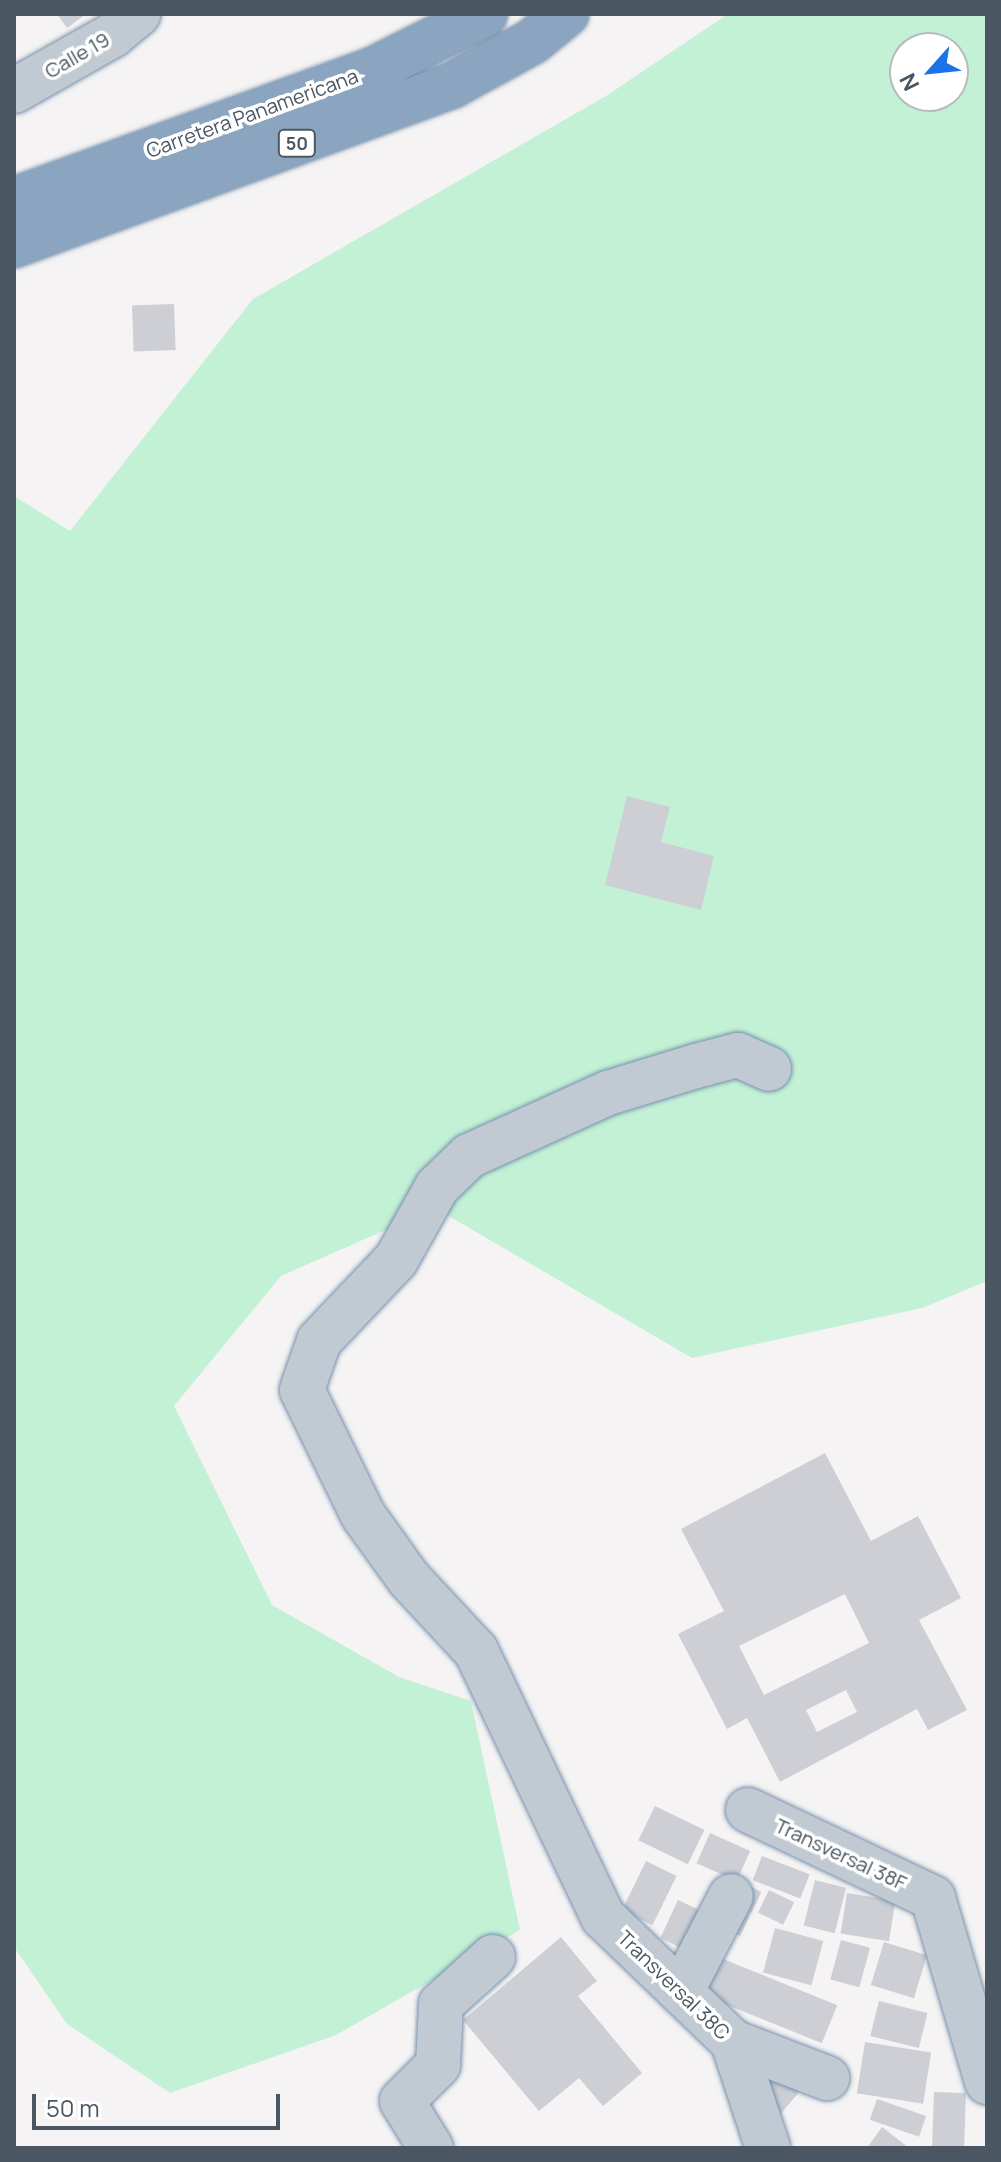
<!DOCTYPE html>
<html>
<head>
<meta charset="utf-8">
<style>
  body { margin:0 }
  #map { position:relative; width:1001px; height:2162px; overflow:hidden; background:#f5f3f3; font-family:Manrope,sans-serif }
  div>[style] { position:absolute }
  .green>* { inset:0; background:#c3f1d5 }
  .building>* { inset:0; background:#cdcfd5; transform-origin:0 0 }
  .roads { filter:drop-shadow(0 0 2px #7690ad) drop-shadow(0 0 2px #7690ad) }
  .minor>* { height:44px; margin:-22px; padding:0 22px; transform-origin:22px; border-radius:22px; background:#c1cad2 }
  .highway>* { height:44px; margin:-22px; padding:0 22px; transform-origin:22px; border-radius:22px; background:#8ba5c1 }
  span { translate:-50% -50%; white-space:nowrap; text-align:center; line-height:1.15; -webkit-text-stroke:7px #fff; paint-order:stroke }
  .shield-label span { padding:2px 6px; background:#fff; border:2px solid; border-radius:6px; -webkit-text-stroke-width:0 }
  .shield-label { font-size:18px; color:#4a5661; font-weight:700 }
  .street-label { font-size:20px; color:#4a5661 }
  .frame { position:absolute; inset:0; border:16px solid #4a5661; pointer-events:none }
  .north { position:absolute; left:889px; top:32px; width:80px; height:80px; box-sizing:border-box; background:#fff; border:2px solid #b7bbc0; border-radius:50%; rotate:243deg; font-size:22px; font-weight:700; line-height:32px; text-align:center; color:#4a5661 }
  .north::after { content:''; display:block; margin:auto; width:28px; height:36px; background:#1a73e8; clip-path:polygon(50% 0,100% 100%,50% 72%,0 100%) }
  .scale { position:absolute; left:32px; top:2094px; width:248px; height:36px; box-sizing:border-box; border:4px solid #4a5661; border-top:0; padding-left:10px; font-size:24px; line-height:28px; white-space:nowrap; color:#4a5661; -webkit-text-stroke:6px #fff; paint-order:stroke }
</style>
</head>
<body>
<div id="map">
  <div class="green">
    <div style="clip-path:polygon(evenodd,728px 14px,987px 14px,987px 1281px,922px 1308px,692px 1358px,435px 1208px,281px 1276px,174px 1406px,272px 1605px,399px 1677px,471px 1701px,520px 1930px,336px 2035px,170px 2093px,67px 2024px,14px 1947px,14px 496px,70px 531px,253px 299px,606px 96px,728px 14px,905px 48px,953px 48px,953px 96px,905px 96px,905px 48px)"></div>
  </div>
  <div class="building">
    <div style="clip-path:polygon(57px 14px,86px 14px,67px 28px)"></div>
    <div style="left:174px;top:304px;width:46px;height:42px;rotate:88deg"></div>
    <div style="clip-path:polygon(627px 796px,670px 807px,661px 842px,714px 856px,701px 910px,605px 885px)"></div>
    <div style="clip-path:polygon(evenodd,825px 1453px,871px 1541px,918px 1516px,961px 1598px,919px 1620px,967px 1710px,928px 1730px,917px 1709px,780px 1782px,747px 1718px,727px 1729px,678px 1634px,724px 1611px,681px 1529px,825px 1453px,845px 1594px,869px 1643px,764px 1695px,739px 1646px,845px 1594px,825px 1453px,846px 1690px,857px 1712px,817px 1732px,806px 1710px,846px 1690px)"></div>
    <div style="left:655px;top:1806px;width:55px;height:38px;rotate:26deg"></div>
    <div style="left:710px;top:1833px;width:44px;height:33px;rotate:24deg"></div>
    <div style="left:762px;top:1856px;width:51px;height:26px;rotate:21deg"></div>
    <div style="left:646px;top:1861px;width:34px;height:55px;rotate:26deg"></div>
    <div style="left:815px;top:1880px;width:32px;height:47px;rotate:14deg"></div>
    <div style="left:739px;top:1881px;width:25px;height:49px;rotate:26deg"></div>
    <div style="left:769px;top:1890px;width:28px;height:25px;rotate:26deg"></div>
    <div style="left:847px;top:1893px;width:49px;height:41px;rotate:9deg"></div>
    <div style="left:678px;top:1900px;width:43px;height:42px;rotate:25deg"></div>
    <div style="left:775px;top:1928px;width:50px;height:46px;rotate:15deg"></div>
    <div style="clip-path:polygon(561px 1937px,597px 1981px,578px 1996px,642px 2073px,603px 2106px,579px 2078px,539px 2111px,463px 2020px)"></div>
    <div style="left:841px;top:1940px;width:30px;height:41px;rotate:15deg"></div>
    <div style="left:884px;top:1942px;width:45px;height:45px;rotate:17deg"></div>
    <div style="left:713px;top:1955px;width:134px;height:41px;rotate:22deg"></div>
    <div style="left:879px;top:2001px;width:50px;height:36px;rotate:14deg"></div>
    <div style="left:865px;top:2042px;width:67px;height:52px;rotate:9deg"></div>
    <div style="clip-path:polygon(760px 2065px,810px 2079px,773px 2123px)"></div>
    <div style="left:934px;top:2092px;width:32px;height:56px;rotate:2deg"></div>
    <div style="left:877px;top:2099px;width:52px;height:22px;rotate:19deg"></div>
    <div style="clip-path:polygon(882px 2127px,909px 2148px,867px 2148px)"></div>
  </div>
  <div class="roads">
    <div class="minor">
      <div style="left:14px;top:91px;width:114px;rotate:-29.5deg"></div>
      <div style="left:113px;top:35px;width:33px;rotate:-40deg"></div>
      <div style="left:748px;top:1810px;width:205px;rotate:25.4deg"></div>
      <div style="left:933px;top:1898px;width:192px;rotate:73.6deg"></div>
      <div style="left:681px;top:1992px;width:108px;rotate:-62.5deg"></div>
      <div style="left:733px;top:2042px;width:101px;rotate:21deg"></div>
      <div style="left:431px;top:2148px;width:55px;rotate:-121.7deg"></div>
      <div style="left:402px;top:2101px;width:51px;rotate:-45deg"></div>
      <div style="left:438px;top:2065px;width:61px;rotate:-87.2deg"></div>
      <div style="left:441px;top:2004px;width:70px;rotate:-42.1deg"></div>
      <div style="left:768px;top:2148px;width:112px;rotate:-108.3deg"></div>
      <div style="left:733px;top:2042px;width:180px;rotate:-136.1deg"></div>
      <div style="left:603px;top:1917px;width:295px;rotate:-115.5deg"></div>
      <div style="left:476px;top:1651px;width:98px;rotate:-132.9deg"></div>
      <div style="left:409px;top:1579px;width:79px;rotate:-125.7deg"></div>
      <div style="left:363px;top:1515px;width:139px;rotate:-116deg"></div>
      <div style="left:302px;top:1390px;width:52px;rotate:-70.9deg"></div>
      <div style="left:319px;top:1341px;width:112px;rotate:-46.5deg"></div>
      <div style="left:396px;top:1260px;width:84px;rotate:-60.7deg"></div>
      <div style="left:437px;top:1187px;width:45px;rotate:-44.1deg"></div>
      <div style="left:469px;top:1156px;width:153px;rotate:-24.4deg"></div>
      <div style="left:608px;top:1093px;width:92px;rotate:-17.1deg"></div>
      <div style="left:696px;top:1066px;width:43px;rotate:-14.7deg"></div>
      <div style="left:738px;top:1055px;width:34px;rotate:24deg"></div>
    </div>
    <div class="highway">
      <div style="left:14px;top:200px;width:384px;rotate:-19.9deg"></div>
      <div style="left:375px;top:69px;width:123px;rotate:-26.6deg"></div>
      <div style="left:14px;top:245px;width:467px;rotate:-20deg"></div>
      <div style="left:453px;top:85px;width:91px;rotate:-28.8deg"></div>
      <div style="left:533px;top:41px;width:43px;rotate:-39.3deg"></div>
    </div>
  </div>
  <div class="shield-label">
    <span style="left:297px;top:143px">50</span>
  </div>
  <div class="street-label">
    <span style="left:77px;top:55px;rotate:-30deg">Calle 19</span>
    <span style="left:252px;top:113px;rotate:-20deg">Carretera Panamericana</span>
    <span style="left:841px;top:1854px;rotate:25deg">Transversal 38F</span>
    <span style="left:674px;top:1985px;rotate:44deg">Transversal 38C</span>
  </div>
  <div class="frame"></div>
  <div class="north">N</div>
  <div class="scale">50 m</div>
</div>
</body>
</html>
